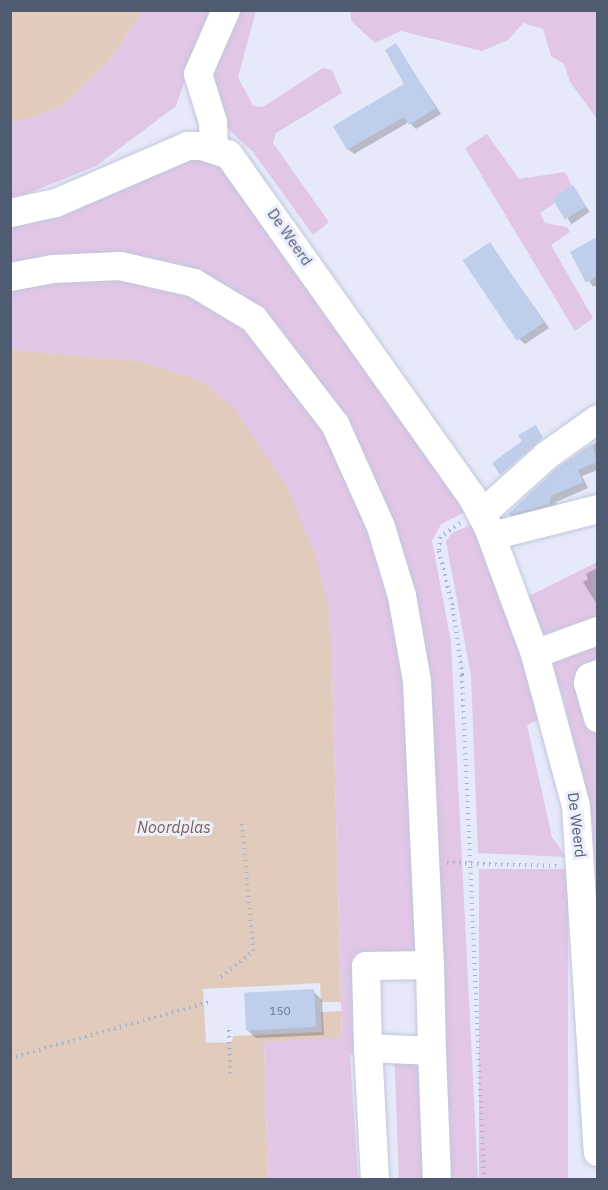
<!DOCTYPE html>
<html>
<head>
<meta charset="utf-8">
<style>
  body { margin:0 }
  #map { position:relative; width:608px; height:1190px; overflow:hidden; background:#e6e9fa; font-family:"IBM Plex Sans",sans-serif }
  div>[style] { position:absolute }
  .green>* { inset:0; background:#e1c6e6; transform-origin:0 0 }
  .water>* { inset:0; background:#e1cbbd }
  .shadow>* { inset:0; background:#0003; transform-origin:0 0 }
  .building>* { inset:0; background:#bfceea; transform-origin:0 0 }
  .path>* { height:4px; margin-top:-2px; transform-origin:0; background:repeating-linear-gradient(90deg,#a4b4d1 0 1.5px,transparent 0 6px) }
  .roads { filter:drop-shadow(0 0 2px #c0c7da) drop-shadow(0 0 2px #c0c7da) }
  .minor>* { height:28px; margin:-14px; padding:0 14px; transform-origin:14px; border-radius:14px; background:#fff }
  span { translate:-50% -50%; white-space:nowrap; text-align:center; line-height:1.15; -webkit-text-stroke:6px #eceefd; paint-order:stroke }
  .number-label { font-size:12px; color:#6a788e }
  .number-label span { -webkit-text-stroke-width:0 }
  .street-label { font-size:15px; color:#4e5b70 }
  .water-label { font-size:16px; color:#81614a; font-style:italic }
  .frame { position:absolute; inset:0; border:12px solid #4e5b70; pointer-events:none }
</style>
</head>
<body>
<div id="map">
  <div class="green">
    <div style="clip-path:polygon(143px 11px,209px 11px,176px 106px,96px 166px,11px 200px,11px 121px,25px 120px,62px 106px,109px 61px)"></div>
    <div style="clip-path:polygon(231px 11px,256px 11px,238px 77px,253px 106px,263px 107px,323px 68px,332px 70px,342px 93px,276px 133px,273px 143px,329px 222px,313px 235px,253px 152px,226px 127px,214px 87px,215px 55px)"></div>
    <div style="clip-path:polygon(350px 11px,597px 11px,597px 119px,570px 82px,564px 64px,551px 56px,543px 29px,523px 23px,508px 40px,482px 51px,401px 31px,375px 43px,351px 21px)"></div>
    <div style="clip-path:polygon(487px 134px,519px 179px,565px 172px,574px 190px,540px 213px,545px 223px,567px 227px,570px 232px,551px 245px,593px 318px,575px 331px,465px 148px)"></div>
    <div style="clip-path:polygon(207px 156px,230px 169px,469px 510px,441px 524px,432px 541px,451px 642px,478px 1179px,447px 1179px,424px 686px,351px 438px,202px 277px,11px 271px,10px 228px,64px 214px,182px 157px)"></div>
    <div style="clip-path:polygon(69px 275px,147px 278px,232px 312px,330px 435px,394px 594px,407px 676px,420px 951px,362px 954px,364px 1054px,350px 1055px,358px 1179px,268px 1179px,264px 1042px,342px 1036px,332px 668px,202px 381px,140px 361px,11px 350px,10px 286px)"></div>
    <div style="clip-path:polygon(471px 525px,477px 528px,540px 708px,538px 720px,527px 725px,552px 837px,566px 857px,478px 853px,471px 676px,446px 541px,452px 533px)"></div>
    <div style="clip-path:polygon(597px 562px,597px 897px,592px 822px,563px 697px,527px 597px)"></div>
    <div style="left:479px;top:869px;width:89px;height:310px"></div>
    <div style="left:424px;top:1041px;width:138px;height:30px;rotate:88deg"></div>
  </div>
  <div class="water">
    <div style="clip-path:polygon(11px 10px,143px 10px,143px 11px,109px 61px,62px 106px,25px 120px,11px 121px)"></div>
    <div style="clip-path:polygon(11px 350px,140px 361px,202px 381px,235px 410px,287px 487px,316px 557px,329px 608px,332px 668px,341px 1002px,321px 1002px,320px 983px,203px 989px,206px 1043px,232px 1042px,233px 1036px,322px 1032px,321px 1012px,341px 1011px,342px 1037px,264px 1042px,268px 1179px,11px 1179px)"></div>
  </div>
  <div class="shadow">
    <div style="clip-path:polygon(396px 45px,441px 114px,416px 129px,409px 122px,354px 154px,348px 149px,406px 84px)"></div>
    <div style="left:573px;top:187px;width:30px;height:22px;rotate:56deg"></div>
    <div style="clip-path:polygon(598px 240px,598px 285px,593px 287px,572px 253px)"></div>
    <div style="clip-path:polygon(490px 244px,549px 328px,525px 344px,519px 339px)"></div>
    <div style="clip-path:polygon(598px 441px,598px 470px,582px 476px,588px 488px,556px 502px,557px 505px,513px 519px,509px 514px,557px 470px)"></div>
    <div style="clip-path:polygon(597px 568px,598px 568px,598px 606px,583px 582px,588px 579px,586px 574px)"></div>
    <div style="clip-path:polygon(313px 991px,322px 1000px,324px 1035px,256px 1038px,247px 1030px)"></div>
  </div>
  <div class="building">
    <div style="clip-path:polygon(396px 43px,436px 108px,409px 125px,404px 117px,347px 150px,333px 126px,404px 84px,385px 50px)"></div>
    <div style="left:573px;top:185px;width:25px;height:25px;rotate:58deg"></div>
    <div style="clip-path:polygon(597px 237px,597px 276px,586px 283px,570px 252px)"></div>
    <div style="left:490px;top:242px;width:97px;height:33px;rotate:56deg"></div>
    <div style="clip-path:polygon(536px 425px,543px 438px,500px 475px,492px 463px,522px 441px,518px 435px)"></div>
    <div style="clip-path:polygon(592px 444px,597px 462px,578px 470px,583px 482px,551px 496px,549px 504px,507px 515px,556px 469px)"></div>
    <div style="left:314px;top:989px;width:38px;height:70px;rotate:87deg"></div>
  </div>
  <div class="path">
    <div style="left:460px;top:523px;width:24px;rotate:145deg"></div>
    <div style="left:440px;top:537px;width:14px;rotate:94deg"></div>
    <div style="left:439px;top:551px;width:59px;rotate:76.2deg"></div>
    <div style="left:453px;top:608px;width:68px;rotate:82.3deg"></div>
    <div style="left:462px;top:675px;width:505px;rotate:87.51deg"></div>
    <div style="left:447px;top:863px;width:110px;rotate:1.6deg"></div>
    <div style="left:221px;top:977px;width:41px;rotate:-39.1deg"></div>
    <div style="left:253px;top:951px;width:131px;rotate:-94.8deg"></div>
    <div style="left:229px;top:1030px;width:47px;rotate:87.6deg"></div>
    <div style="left:10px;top:1058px;width:207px;rotate:-15.7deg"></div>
  </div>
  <div class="roads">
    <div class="minor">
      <div style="left:214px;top:148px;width:26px;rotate:-92deg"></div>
      <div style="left:213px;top:122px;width:50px;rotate:-107.4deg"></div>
      <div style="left:198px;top:74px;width:70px;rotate:-66.4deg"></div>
      <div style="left:10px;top:213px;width:47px;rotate:-12.3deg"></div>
      <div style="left:56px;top:203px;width:144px;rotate:-23.4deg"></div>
      <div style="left:188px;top:146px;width:14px"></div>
      <div style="left:202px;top:146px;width:28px;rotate:18deg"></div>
      <div style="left:229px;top:155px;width:417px;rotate:54.6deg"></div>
      <div style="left:471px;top:495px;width:36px;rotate:62deg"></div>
      <div style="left:488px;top:527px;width:135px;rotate:69.7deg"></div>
      <div style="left:535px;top:654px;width:157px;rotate:74.9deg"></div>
      <div style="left:576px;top:806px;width:347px;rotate:86.4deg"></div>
      <div style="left:10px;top:277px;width:44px;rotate:-10.5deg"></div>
      <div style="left:53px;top:269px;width:67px;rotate:-2.6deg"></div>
      <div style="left:120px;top:266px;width:76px;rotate:12.9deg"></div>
      <div style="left:194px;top:283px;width:70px;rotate:31deg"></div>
      <div style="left:254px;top:319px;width:133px;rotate:52.4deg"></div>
      <div style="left:335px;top:424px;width:113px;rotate:65.9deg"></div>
      <div style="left:381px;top:527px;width:72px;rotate:73.1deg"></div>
      <div style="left:402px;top:596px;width:86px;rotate:80deg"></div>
      <div style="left:417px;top:681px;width:284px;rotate:87.4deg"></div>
      <div style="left:430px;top:965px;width:64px;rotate:179.1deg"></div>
      <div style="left:366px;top:966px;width:82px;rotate:88.6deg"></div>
      <div style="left:483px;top:513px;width:85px;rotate:-42.1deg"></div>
      <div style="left:546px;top:456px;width:64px;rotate:-35.4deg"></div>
      <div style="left:492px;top:536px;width:109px;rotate:-14.3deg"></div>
      <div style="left:535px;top:654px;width:67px;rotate:-20.1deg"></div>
      <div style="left:598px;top:674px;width:9px;rotate:159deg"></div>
      <div style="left:590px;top:677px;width:6px;rotate:108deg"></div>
      <div style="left:588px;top:683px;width:37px;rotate:74deg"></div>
      <div style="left:430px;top:965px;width:86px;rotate:88.7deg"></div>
      <div style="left:375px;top:1180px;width:132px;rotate:-93deg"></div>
      <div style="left:368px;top:1048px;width:64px;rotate:2.7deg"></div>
      <div style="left:432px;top:1051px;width:129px;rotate:87.8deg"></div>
    </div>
  </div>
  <div class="number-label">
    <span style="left:280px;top:1011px">150</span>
  </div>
  <div class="street-label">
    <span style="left:290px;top:237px;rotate:55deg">De Weerd</span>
    <span style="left:577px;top:825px;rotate:83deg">De Weerd</span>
  </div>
  <div class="water-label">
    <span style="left:174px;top:827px">Noordplas</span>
  </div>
  <div class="frame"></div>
</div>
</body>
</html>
